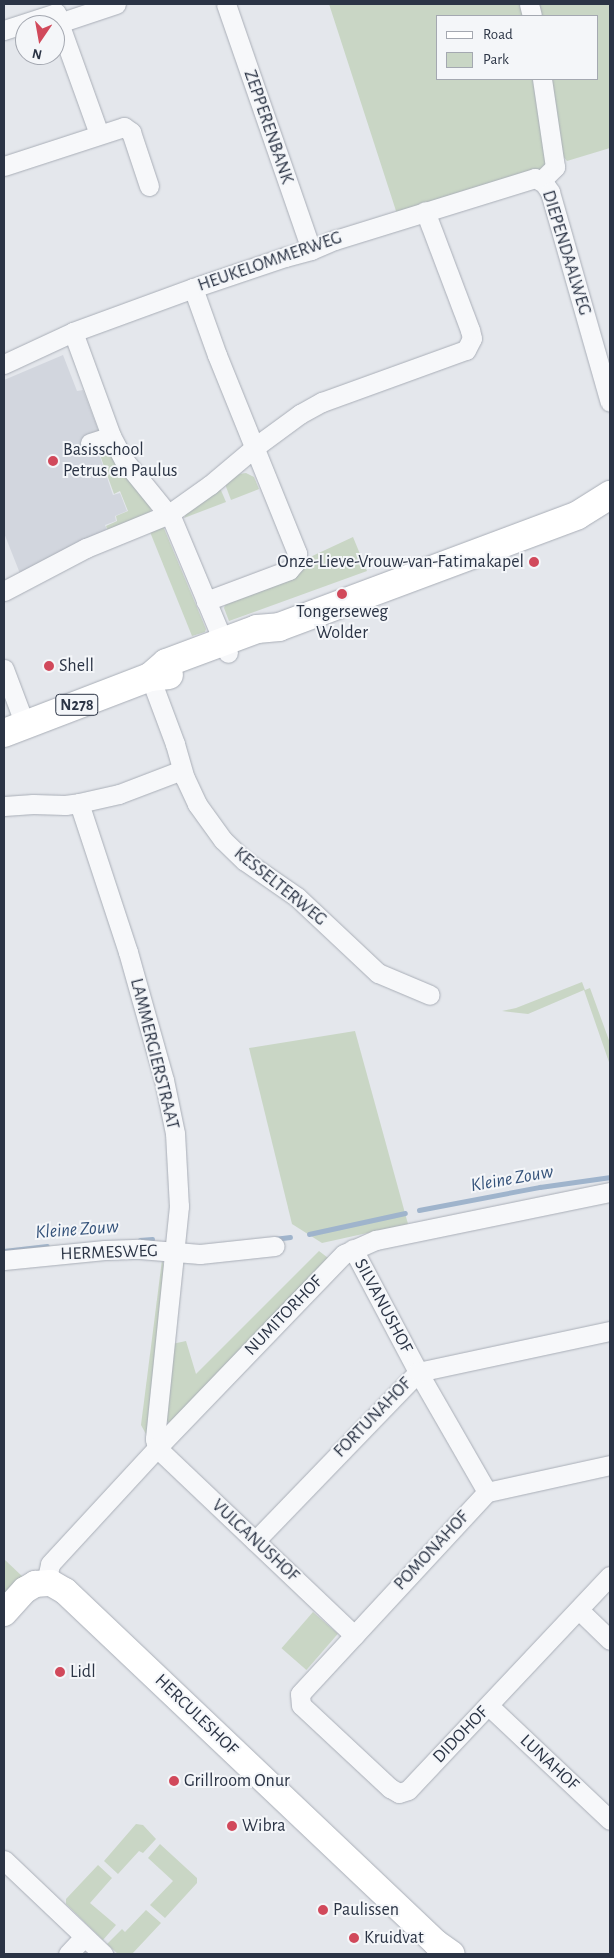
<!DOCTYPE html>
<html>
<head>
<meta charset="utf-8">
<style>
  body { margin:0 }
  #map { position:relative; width:614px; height:1958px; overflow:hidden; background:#e4e7ec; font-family:"Alegreya Sans",sans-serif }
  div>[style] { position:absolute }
  .built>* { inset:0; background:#d2d6de }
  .green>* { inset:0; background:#c9d6c5; transform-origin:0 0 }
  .stream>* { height:4.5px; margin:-2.25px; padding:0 2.25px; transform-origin:2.25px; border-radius:2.25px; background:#9fb4cc }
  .roads { filter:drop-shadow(0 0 1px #a9aeb7) drop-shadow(0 0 1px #a9aeb7) }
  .street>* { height:19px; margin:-9.5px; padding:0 9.5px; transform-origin:9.5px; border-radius:9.5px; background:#f7f8fa }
  .secondary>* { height:26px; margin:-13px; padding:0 13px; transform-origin:13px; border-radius:13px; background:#fff }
  .primary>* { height:28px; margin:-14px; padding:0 14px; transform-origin:14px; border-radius:14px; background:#fff }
  .dots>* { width:14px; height:14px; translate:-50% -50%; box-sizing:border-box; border:2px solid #f4f6f9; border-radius:50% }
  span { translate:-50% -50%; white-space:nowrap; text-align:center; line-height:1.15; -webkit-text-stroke:4px #f4f6f9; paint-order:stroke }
  .shield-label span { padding:1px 4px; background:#f4f6f9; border:1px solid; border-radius:4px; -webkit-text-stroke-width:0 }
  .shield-label { font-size:16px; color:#2b3445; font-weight:700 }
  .street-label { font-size:18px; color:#2b3445 }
  .poi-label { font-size:18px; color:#2b3445 }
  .left { translate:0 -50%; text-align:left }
  .right { translate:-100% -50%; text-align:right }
  .water-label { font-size:19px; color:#34527a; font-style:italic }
  .frame { position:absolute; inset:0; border:5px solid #2b3445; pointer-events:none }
  .legend { position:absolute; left:436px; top:15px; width:162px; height:65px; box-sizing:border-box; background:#f4f6f9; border:1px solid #a4a8b1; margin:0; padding:6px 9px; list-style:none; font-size:15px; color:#2b3445 }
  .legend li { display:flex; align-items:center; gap:10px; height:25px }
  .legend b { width:25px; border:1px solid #a4a8b1 }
  .north { position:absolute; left:15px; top:15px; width:50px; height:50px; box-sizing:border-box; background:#f4f6f9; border:1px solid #a4a8b1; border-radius:50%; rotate:192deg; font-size:14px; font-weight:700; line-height:20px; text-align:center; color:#2b3445 }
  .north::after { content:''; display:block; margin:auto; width:18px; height:22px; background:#d1495b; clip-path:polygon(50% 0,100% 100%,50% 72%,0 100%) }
</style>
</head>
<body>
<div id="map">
  <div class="built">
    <div style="clip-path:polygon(63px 355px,77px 391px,83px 390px,103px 442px,96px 445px,113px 495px,120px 493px,127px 511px,115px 516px,116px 521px,105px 525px,108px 532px,21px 576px,4px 533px,4px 380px)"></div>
  </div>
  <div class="green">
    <div style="clip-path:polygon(329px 4px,523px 4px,525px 16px,438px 16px,438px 79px,537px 79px,546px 168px,397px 214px)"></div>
    <div style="clip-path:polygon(535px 4px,610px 4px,610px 148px,567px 161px,561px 154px,548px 79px,598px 79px,598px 16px,538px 16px)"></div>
    <div style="clip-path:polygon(103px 442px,123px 476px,125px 475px,151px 507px,150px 516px,109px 534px,106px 526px,117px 521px,116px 516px,128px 511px,120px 491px,114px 494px,96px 444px)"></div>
    <div style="clip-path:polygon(246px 473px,254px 477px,259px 489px,231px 500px,225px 484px,239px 474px)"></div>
    <div style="clip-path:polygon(220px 488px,226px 502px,184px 518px,187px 512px)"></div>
    <div style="clip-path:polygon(163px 526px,206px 629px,205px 632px,192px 636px,148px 527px)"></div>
    <div style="clip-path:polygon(353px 537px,367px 571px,229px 621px,224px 608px,226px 602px,295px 575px,300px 572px,308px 558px)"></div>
    <div style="clip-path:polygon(582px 982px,585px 990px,590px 988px,610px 1043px,610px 1065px,584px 990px,528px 1014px,502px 1011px,516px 1008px)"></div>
    <div style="clip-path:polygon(355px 1031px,408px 1224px,322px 1243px,292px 1224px,249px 1048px)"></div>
    <div style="clip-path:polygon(319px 1251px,332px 1261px,173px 1426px,163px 1418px,172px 1344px,186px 1341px,196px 1374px)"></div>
    <div style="clip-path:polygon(162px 1260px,166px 1271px,147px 1436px,141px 1425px)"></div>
    <div style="clip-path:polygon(4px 1559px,24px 1578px,4px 1599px)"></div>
    <div style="left:313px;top:1612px;width:33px;height:48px;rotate:41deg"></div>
    <div style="clip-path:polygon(136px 1824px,143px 1825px,156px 1839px,143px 1853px,139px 1851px,118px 1874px,104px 1861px)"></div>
    <div style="clip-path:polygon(160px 1844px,197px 1878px,197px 1883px,165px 1918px,150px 1905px,173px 1881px,148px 1858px)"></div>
    <div style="clip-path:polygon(98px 1865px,112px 1878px,90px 1903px,116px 1925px,103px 1940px,66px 1904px,66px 1899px)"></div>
    <div style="clip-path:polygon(146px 1910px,161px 1923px,132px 1954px,118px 1954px,107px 1944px,122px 1929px,125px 1932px)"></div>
  </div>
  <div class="stream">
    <div style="left:419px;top:1210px;width:123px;rotate:-10.8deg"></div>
    <div style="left:540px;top:1187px;width:71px;rotate:-8.1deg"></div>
    <div style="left:309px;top:1234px;width:98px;rotate:-12.3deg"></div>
    <div style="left:274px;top:1239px;width:16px;rotate:-7deg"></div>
    <div style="left:140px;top:1240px;width:12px;rotate:-5deg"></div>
    <div style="left:4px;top:1251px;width:43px;rotate:-6.6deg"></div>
  </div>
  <div class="roads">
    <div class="street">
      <div style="left:226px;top:4px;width:260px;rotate:70.9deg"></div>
      <div style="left:529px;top:4px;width:12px;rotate:76deg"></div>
      <div style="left:59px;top:23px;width:118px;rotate:70.2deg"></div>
      <div style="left:4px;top:30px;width:55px;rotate:-18.1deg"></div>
      <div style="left:56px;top:13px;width:10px;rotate:73deg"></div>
      <div style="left:59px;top:23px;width:60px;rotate:-18.4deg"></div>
      <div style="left:4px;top:166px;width:126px;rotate:-18deg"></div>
      <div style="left:124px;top:127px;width:9px;rotate:36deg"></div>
      <div style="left:131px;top:132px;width:57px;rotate:71.6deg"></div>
      <div style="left:541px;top:181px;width:20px;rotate:-45deg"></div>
      <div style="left:555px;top:167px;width:89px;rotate:-98.4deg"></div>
      <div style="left:193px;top:288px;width:71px;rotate:70.3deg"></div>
      <div style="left:217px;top:355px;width:214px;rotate:68deg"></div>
      <div style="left:297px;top:553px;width:10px;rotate:101deg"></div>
      <div style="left:295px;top:563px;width:9px;rotate:131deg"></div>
      <div style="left:289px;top:570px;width:89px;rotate:159.5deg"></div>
      <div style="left:73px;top:332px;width:111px;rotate:69.9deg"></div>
      <div style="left:111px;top:436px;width:27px;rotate:62deg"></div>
      <div style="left:124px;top:460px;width:76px;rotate:50.9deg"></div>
      <div style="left:172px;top:519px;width:145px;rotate:67.3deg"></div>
      <div style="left:4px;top:364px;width:76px;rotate:-24.9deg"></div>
      <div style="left:73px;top:332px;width:128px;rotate:-20.1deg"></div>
      <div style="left:193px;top:288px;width:97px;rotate:-18.6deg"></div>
      <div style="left:285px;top:257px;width:27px;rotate:-15deg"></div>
      <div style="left:311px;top:250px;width:26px;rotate:-23deg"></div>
      <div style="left:335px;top:240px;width:209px;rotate:-17.2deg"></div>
      <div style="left:535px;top:178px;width:10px;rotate:29deg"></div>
      <div style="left:544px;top:183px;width:11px;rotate:56deg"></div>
      <div style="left:550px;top:192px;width:218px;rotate:74.1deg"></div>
      <div style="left:90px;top:443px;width:22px;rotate:-18deg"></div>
      <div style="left:4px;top:591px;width:93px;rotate:-27.7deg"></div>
      <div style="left:86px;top:548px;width:90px;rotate:-22.3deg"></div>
      <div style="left:169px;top:514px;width:50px;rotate:-35.3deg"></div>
      <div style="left:210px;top:485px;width:59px;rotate:-40.2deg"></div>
      <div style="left:255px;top:447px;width:56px;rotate:-36.3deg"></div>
      <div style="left:300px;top:414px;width:25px;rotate:-29deg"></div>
      <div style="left:322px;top:402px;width:153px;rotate:-19.9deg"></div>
      <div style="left:466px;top:350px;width:13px;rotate:-63deg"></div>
      <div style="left:472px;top:338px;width:8px;rotate:-104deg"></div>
      <div style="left:470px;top:330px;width:127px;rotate:-110.7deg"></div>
      <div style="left:4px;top:669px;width:60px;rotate:69.4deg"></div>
      <div style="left:150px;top:677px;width:72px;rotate:69.5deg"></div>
      <div style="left:175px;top:744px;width:35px;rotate:74deg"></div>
      <div style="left:185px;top:778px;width:29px;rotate:65deg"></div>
      <div style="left:197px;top:804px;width:44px;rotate:54.2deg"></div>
      <div style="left:223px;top:840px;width:30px;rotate:44deg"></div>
      <div style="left:245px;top:861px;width:63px;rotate:34.7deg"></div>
      <div style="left:297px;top:897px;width:111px;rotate:43.2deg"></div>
      <div style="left:378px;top:973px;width:56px;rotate:22.9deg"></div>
      <div style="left:79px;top:803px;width:157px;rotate:71.8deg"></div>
      <div style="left:128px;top:952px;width:133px;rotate:74.3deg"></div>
      <div style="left:164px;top:1080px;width:54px;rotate:78.3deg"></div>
      <div style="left:175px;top:1133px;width:73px;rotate:86.9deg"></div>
      <div style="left:179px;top:1206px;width:234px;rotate:95.9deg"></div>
      <div style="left:155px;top:1439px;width:9px;rotate:77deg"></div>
      <div style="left:157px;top:1448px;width:272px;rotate:43.5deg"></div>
      <div style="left:4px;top:806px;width:29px;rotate:-4deg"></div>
      <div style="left:33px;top:804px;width:32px;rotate:2deg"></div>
      <div style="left:65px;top:805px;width:14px;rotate:-8deg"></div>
      <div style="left:79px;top:803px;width:41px;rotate:-12.7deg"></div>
      <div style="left:119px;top:794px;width:67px;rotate:-20.9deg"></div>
      <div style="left:353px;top:1249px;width:139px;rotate:62.1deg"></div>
      <div style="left:418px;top:1372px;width:138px;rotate:60.1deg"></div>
      <div style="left:4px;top:1260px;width:101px;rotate:-5.7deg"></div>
      <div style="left:105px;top:1250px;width:35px;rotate:-2deg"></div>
      <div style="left:140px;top:1249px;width:60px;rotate:4.8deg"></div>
      <div style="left:200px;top:1254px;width:75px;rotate:-6.1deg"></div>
      <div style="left:610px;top:1465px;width:126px;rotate:167.6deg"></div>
      <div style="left:487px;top:1492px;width:275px;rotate:132.8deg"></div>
      <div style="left:300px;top:1694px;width:11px;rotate:85deg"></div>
      <div style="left:301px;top:1705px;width:122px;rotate:43deg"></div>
      <div style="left:390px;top:1788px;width:10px;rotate:29deg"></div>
      <div style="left:399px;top:1793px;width:9px;rotate:-18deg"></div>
      <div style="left:408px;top:1790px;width:294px;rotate:-46.7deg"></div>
      <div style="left:255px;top:1541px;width:235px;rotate:-46deg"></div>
      <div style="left:418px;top:1372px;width:196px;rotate:-12.1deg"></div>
      <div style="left:46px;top:1582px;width:18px;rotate:-77deg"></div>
      <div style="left:50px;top:1564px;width:158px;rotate:-47.3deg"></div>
      <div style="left:157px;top:1448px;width:269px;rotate:-46.1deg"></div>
      <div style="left:344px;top:1254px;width:35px;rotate:-24deg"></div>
      <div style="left:376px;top:1240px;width:239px;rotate:-11.6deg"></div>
      <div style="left:579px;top:1610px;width:43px;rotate:44.1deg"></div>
      <div style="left:489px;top:1706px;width:166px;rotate:43.3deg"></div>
      <div style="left:4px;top:1860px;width:137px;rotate:43.5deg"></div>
      <div style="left:68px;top:1954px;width:23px;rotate:-47deg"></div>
    </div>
    <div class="secondary">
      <div style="left:4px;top:1613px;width:31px;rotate:-48deg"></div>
      <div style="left:25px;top:1590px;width:12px;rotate:-31deg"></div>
      <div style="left:35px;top:1584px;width:16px;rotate:-4deg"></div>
      <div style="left:51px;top:1583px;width:16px;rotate:30deg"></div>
      <div style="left:65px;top:1591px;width:511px;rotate:43.49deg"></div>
      <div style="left:436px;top:1943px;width:19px;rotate:35deg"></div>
    </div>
    <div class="primary">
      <div style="left:150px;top:677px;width:21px;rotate:-41deg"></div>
      <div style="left:166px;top:663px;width:97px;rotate:-20.5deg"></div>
      <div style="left:257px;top:629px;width:22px;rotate:-5deg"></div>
      <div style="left:279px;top:627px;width:319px;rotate:-20.5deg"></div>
      <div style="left:578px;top:515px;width:38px;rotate:-32deg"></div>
      <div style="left:4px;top:733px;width:156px;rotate:-21deg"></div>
      <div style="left:150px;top:677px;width:19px;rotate:-6deg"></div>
    </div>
  </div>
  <div class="dots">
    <div style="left:53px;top:461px;background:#d1495b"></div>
    <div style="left:534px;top:562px;background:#d1495b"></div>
    <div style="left:342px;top:594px;background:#d1495b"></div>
    <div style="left:49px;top:666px;background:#d1495b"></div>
    <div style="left:60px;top:1672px;background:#d1495b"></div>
    <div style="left:174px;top:1781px;background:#d1495b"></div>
    <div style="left:232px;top:1826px;background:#d1495b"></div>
    <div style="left:323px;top:1910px;background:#d1495b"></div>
    <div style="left:354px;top:1938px;background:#d1495b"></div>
  </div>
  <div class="shield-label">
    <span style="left:77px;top:705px">N278</span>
  </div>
  <div class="street-label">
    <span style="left:268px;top:127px;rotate:71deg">ZEPPERENBANK</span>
    <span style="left:566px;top:253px;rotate:73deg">DIEPENDAALWEG</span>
    <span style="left:270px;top:262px;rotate:-19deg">HEUKELOMMERWEG</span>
    <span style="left:280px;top:887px;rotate:39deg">KESSELTERWEG</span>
    <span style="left:154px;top:1054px;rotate:76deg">LAMMERGIERSTRAAT</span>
    <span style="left:109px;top:1253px;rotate:-2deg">HERMESWEG</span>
    <span style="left:383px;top:1306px;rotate:62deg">SILVANUSHOF</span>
    <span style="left:284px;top:1316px;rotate:-46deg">NUMITORHOF</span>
    <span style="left:373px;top:1418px;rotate:-46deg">FORTUNAHOF</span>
    <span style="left:255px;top:1541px;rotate:43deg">VULCANUSHOF</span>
    <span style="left:432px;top:1551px;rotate:-47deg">POMONAHOF</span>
    <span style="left:196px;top:1715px;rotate:44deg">HERCULESHOF</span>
    <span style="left:461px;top:1735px;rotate:-46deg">DIDOHOF</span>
    <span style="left:549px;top:1763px;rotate:43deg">LUNAHOF</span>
  </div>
  <div class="poi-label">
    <span class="left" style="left:63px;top:461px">Basisschool<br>Petrus en Paulus</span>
    <span class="right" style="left:524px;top:562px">Onze-Lieve-Vrouw-van-Fatimakapel</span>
    <span style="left:342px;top:623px">Tongerseweg<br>Wolder</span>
    <span class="left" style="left:59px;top:666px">Shell</span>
    <span class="left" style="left:70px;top:1672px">Lidl</span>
    <span class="left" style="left:184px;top:1781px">Grillroom Onur</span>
    <span class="left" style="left:242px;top:1826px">Wibra</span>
    <span class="left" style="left:333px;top:1910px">Paulissen</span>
    <span class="left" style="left:364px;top:1938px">Kruidvat</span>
  </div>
  <div class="water-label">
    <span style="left:512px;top:1179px;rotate:-10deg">Kleine Zouw</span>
    <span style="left:77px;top:1230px;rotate:-4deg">Kleine Zouw</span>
  </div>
  <div class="frame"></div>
  <ul class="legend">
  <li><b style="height:6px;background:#fff"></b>Road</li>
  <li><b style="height:14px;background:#c9d6c5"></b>Park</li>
  </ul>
  <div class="north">N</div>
</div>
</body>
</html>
